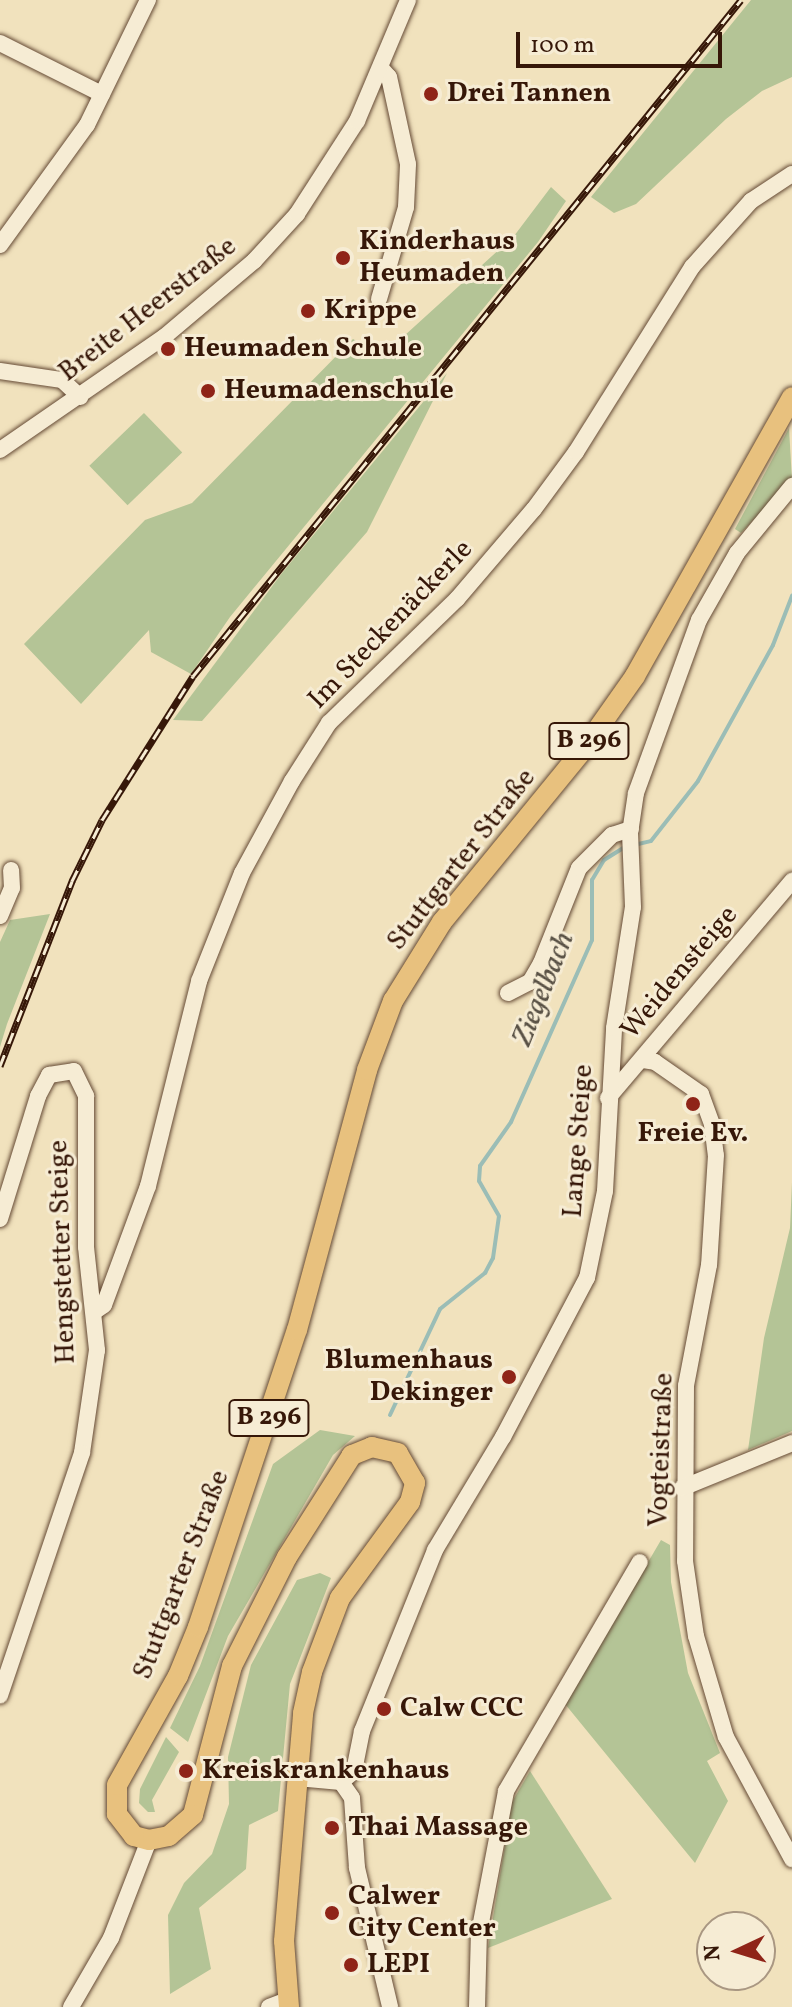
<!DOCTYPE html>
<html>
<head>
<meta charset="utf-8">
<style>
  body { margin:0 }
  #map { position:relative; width:792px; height:2007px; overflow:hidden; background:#f1e2bd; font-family:Vollkorn,serif }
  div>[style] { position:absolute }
  .green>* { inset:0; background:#b4c496; transform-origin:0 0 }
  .stream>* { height:4px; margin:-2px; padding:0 2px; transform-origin:2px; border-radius:2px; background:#9bbdb6 }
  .roads { filter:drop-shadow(0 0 2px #654a35) drop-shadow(0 0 2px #654a35) }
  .minor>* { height:16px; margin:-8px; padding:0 8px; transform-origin:8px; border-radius:8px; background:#f6ecd4 }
  .major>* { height:20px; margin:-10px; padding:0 10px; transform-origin:10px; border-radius:10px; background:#e8c17e }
  .rail>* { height:7px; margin-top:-3.5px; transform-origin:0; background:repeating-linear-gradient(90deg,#f6ecd4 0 12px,#361708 0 24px); box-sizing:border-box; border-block:2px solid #361708 }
  .dots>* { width:22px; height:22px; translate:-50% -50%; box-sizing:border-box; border:4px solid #f6ecd4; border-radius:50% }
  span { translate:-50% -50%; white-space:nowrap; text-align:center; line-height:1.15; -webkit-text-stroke:6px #f6ecd4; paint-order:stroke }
  .shield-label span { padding:2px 6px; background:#f6ecd4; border:2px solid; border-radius:6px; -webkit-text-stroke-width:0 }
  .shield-label { font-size:26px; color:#361708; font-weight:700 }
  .poi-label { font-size:28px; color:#361708; font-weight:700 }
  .left { translate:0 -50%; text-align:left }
  .right { translate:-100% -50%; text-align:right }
  .street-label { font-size:28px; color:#361708 }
  .water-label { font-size:30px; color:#595145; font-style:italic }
  .north { position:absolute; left:696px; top:1911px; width:80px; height:80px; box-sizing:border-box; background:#f6ecd4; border:2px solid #a99782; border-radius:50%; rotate:266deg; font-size:22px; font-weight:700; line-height:32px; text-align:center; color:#361708 }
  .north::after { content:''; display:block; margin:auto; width:28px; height:36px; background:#8f2418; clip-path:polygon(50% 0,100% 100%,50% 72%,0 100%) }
  .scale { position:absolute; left:516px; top:32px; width:206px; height:36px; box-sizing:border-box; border:4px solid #361708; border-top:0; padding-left:10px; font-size:24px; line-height:28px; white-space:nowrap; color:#361708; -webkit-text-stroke:6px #f6ecd4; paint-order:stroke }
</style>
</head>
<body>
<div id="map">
  <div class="green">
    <div style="clip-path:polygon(751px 0,792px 0,792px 77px,762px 91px,726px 119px,636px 204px,614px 213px,591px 197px)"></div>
    <div style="clip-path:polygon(551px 187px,566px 201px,538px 242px,230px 617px,191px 674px,151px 652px,149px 630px,81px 704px,24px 644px,145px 520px,192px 503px,353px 339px,382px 356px,514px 236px)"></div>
    <div style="clip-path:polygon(447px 373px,367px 532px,202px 721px,173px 720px,282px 573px)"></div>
    <div style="left:144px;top:413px;width:55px;height:76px;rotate:46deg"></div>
    <div style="clip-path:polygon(789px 428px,792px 480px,741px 533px,735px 529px)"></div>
    <div style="clip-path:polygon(50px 914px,7px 1024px,0 1047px,0 942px,10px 920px)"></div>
    <div style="clip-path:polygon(792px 1182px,792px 1431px,748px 1450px,764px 1338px,790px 1228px)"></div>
    <div style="clip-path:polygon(320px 1430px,355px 1436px,333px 1455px,228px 1636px,188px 1742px,170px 1728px,200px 1666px,273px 1464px)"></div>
    <div style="clip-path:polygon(661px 1540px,670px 1545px,671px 1582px,688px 1673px,720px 1753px,707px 1761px,728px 1801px,695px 1863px,565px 1704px)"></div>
    <div style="clip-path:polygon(320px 1573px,331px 1578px,290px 1684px,278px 1811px,249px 1825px,246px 1869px,199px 1908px,211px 1969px,170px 1994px,168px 1915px,184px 1883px,212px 1854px,229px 1804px,228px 1757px,251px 1665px,297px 1580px)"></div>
    <div style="clip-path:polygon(166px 1737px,179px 1752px,152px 1800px,155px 1812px,148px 1812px,139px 1803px,140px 1789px)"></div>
    <div style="clip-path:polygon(530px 1771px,612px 1899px,488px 1948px,512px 1802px)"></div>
  </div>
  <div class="stream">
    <div style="left:634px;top:845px;width:17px;rotate:-13deg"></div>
    <div style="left:651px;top:841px;width:76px;rotate:-51.9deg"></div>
    <div style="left:698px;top:781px;width:155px;rotate:-61.1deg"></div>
    <div style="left:773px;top:645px;width:53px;rotate:-68.8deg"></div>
    <div style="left:390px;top:1415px;width:117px;rotate:-64.7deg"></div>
    <div style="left:440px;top:1309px;width:58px;rotate:-38.7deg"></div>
    <div style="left:485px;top:1273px;width:17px;rotate:-62deg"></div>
    <div style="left:493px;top:1258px;width:42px;rotate:-81.9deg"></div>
    <div style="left:499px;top:1216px;width:40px;rotate:-119.7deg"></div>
    <div style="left:479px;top:1181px;width:15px;rotate:-86deg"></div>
    <div style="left:480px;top:1166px;width:54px;rotate:-54.8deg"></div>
    <div style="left:511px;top:1122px;width:199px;rotate:-66deg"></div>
    <div style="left:592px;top:940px;width:60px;rotate:-90deg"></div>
    <div style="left:592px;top:880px;width:23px;rotate:-59deg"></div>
    <div style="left:604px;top:860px;width:25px;rotate:-32deg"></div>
  </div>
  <div class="roads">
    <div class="minor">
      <div style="left:0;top:43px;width:114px;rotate:26.6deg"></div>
      <div style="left:0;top:245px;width:148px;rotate:-54.1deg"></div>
      <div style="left:87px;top:125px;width:139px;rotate:-64deg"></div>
      <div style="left:379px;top:299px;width:96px;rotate:-73.6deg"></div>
      <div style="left:406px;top:207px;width:43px;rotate:-87.3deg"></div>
      <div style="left:408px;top:164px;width:89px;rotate:-102.3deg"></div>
      <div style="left:389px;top:77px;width:12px;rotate:-132deg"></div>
      <div style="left:0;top:371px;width:63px;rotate:8.3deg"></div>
      <div style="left:62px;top:380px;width:25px;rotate:43deg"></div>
      <div style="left:0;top:450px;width:199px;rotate:-34.6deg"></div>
      <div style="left:164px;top:337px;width:118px;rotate:-40.2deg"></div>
      <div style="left:254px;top:261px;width:64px;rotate:-47.5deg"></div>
      <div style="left:297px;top:214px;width:111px;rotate:-57.2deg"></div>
      <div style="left:357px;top:121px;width:131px;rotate:-67.1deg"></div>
      <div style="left:0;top:916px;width:30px;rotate:-67deg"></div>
      <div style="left:12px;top:888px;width:18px;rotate:-93deg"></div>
      <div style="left:508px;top:993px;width:25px;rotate:-27deg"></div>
      <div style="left:530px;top:982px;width:22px;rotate:-60deg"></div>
      <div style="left:541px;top:963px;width:102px;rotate:-68.2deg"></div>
      <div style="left:579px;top:868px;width:47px;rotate:-45deg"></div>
      <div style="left:612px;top:835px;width:20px;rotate:-18deg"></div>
      <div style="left:643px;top:1060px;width:12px;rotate:9deg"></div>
      <div style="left:655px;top:1062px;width:56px;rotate:34.8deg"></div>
      <div style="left:701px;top:1094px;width:32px;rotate:70deg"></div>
      <div style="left:712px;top:1124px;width:31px;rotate:83deg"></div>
      <div style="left:716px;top:1155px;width:110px;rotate:93.6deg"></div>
      <div style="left:709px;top:1265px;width:123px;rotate:100.8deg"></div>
      <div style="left:686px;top:1386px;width:175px;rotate:90.3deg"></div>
      <div style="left:685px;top:1561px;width:76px;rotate:81.7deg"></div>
      <div style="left:696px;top:1636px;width:105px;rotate:73.5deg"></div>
      <div style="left:726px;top:1737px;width:139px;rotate:61.6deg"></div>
      <div style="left:608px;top:1098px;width:285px;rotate:-49.7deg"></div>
      <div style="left:0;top:1219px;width:129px;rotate:-72.8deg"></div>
      <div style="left:38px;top:1096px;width:24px;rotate:-62deg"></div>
      <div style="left:49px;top:1075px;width:25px;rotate:-9deg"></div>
      <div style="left:74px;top:1071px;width:28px;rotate:64deg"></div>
      <div style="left:86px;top:1096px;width:151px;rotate:90deg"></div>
      <div style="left:86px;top:1247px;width:104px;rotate:83.9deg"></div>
      <div style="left:97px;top:1350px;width:104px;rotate:98.3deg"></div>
      <div style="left:82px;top:1453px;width:256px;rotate:108.7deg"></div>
      <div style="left:94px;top:1312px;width:12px;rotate:-35deg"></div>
      <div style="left:104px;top:1305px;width:127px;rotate:-69.7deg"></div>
      <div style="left:148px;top:1186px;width:211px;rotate:-76deg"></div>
      <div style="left:199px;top:981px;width:116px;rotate:-68.3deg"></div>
      <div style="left:242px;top:873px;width:105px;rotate:-61.5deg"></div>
      <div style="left:292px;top:781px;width:69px;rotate:-57.5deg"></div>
      <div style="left:329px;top:723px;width:178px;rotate:-44.1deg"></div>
      <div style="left:457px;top:599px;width:118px;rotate:-49.5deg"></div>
      <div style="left:534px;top:509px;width:71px;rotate:-53.6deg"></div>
      <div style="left:576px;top:452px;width:218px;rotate:-57.9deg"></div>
      <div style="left:692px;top:267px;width:89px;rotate:-48.2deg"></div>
      <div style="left:751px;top:201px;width:49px;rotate:-33.4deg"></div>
      <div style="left:682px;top:1488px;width:119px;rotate:-22.2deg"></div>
      <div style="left:297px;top:1778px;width:44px;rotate:5.2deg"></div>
      <div style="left:341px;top:1782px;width:17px;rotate:-40deg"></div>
      <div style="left:354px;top:1771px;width:41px;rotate:-78.7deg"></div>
      <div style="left:362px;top:1731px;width:195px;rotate:-68deg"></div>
      <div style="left:435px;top:1550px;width:132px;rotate:-59deg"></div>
      <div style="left:503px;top:1437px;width:180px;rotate:-62.2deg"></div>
      <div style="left:587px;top:1278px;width:89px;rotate:-78.3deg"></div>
      <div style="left:605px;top:1191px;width:163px;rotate:-86.8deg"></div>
      <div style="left:614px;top:1028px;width:122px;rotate:-81.1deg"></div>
      <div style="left:633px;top:907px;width:74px;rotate:-92.3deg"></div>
      <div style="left:630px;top:833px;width:40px;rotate:-81.5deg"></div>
      <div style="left:636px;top:793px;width:184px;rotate:-70deg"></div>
      <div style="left:699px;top:620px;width:77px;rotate:-60.4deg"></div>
      <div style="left:737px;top:553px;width:87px;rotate:-50.6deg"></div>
      <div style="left:341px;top:1782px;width:19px;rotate:55deg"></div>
      <div style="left:352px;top:1798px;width:70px;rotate:85.9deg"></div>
      <div style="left:357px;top:1868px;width:143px;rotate:76.6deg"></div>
      <div style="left:71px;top:2007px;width:80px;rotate:-59.9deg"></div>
      <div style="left:111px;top:1938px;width:105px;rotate:-68.8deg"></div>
      <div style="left:269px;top:2007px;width:19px;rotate:-21deg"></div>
      <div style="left:477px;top:2007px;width:74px;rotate:-88.5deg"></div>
      <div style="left:479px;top:1933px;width:145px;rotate:-79.2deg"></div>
      <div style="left:506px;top:1791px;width:265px;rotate:-59.7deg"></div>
    </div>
    <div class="major">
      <div style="left:289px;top:2007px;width:66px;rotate:-94.3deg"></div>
      <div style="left:284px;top:1941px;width:229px;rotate:-85.2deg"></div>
      <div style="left:303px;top:1713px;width:42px;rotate:-77.6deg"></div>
      <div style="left:312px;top:1672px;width:79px;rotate:-69.3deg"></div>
      <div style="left:340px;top:1598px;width:119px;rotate:-53.9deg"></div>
      <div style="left:410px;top:1502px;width:20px;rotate:-75deg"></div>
      <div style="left:415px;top:1483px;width:34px;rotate:-120deg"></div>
      <div style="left:398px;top:1453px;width:27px;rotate:-167deg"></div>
      <div style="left:372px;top:1447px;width:22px;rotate:158deg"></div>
      <div style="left:352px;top:1455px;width:121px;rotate:122.5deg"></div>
      <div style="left:287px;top:1557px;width:122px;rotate:116.8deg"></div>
      <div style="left:232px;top:1666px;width:154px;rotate:104.7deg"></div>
      <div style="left:193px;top:1815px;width:32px;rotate:139deg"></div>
      <div style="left:169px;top:1836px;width:20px;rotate:169deg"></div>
      <div style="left:149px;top:1840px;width:16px;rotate:-165deg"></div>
      <div style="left:134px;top:1836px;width:28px;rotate:-128deg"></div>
      <div style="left:117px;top:1814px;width:29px;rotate:-90deg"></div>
      <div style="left:117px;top:1785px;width:125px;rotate:-60.8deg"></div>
      <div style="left:178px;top:1676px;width:53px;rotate:-67.8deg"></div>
      <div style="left:198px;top:1627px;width:313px;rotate:-71.6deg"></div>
      <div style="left:297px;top:1330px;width:269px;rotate:-74.9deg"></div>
      <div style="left:367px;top:1070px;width:74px;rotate:-69.4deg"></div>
      <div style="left:393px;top:1001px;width:93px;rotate:-58.2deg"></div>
      <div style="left:442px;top:922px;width:226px;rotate:-50.7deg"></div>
      <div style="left:585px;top:747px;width:87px;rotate:-54.8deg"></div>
      <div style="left:635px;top:676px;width:320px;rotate:-60.6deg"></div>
    </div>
  </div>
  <div class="rail">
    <div style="left:0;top:1066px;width:199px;rotate:-68.7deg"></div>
    <div style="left:72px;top:881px;width:68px;rotate:-63.8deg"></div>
    <div style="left:102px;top:820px;width:170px;rotate:-57.7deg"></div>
    <div style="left:193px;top:676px;width:870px;rotate:-50.97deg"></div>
  </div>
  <div class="dots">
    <div style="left:431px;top:94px;background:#8f2418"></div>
    <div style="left:343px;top:258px;background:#8f2418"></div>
    <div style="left:308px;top:311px;background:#8f2418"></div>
    <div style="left:168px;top:349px;background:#8f2418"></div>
    <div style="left:208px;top:391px;background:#8f2418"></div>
    <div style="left:693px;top:1104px;background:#8f2418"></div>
    <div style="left:509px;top:1377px;background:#8f2418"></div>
    <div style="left:384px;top:1709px;background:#8f2418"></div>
    <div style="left:186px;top:1771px;background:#8f2418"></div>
    <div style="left:332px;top:1828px;background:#8f2418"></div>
    <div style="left:332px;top:1913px;background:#8f2418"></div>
    <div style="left:351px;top:1965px;background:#8f2418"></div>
  </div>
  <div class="shield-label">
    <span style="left:589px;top:741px">B 296</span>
    <span style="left:269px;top:1418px">B 296</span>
  </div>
  <div class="poi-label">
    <span class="left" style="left:447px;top:94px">Drei Tannen</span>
    <span class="left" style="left:359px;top:258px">Kinderhaus<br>Heumaden</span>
    <span class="left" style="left:324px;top:311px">Krippe</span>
    <span class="left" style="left:184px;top:349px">Heumaden Schule</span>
    <span class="left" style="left:224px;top:391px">Heumadenschule</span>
    <span style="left:693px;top:1134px">Freie Ev.</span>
    <span class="right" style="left:493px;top:1377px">Blumenhaus<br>Dekinger</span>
    <span class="left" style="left:400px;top:1709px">Calw CCC</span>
    <span class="left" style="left:202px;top:1771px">Kreiskrankenhaus</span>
    <span class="left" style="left:348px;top:1828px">Thai Massage</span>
    <span class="left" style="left:348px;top:1913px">Calwer<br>City Center</span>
    <span class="left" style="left:367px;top:1965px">LEPI</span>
  </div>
  <div class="street-label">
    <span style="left:148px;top:310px;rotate:-38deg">Breite Heerstraße</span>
    <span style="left:391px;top:625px;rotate:-46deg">Im Steckenäckerle</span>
    <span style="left:462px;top:860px;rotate:-52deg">Stuttgarter Straße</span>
    <span style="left:680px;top:973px;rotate:-50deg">Weidensteige</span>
    <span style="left:579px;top:1141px;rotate:-86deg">Lange Steige</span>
    <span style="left:63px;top:1252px;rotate:-92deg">Hengstetter Steige</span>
    <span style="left:662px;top:1450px;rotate:-88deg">Vogteistraße</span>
    <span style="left:182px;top:1575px;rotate:-69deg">Stuttgarter Straße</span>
  </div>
  <div class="water-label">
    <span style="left:544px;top:989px;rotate:-68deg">Ziegelbach</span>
  </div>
  <div class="north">N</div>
  <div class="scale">100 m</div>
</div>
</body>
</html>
